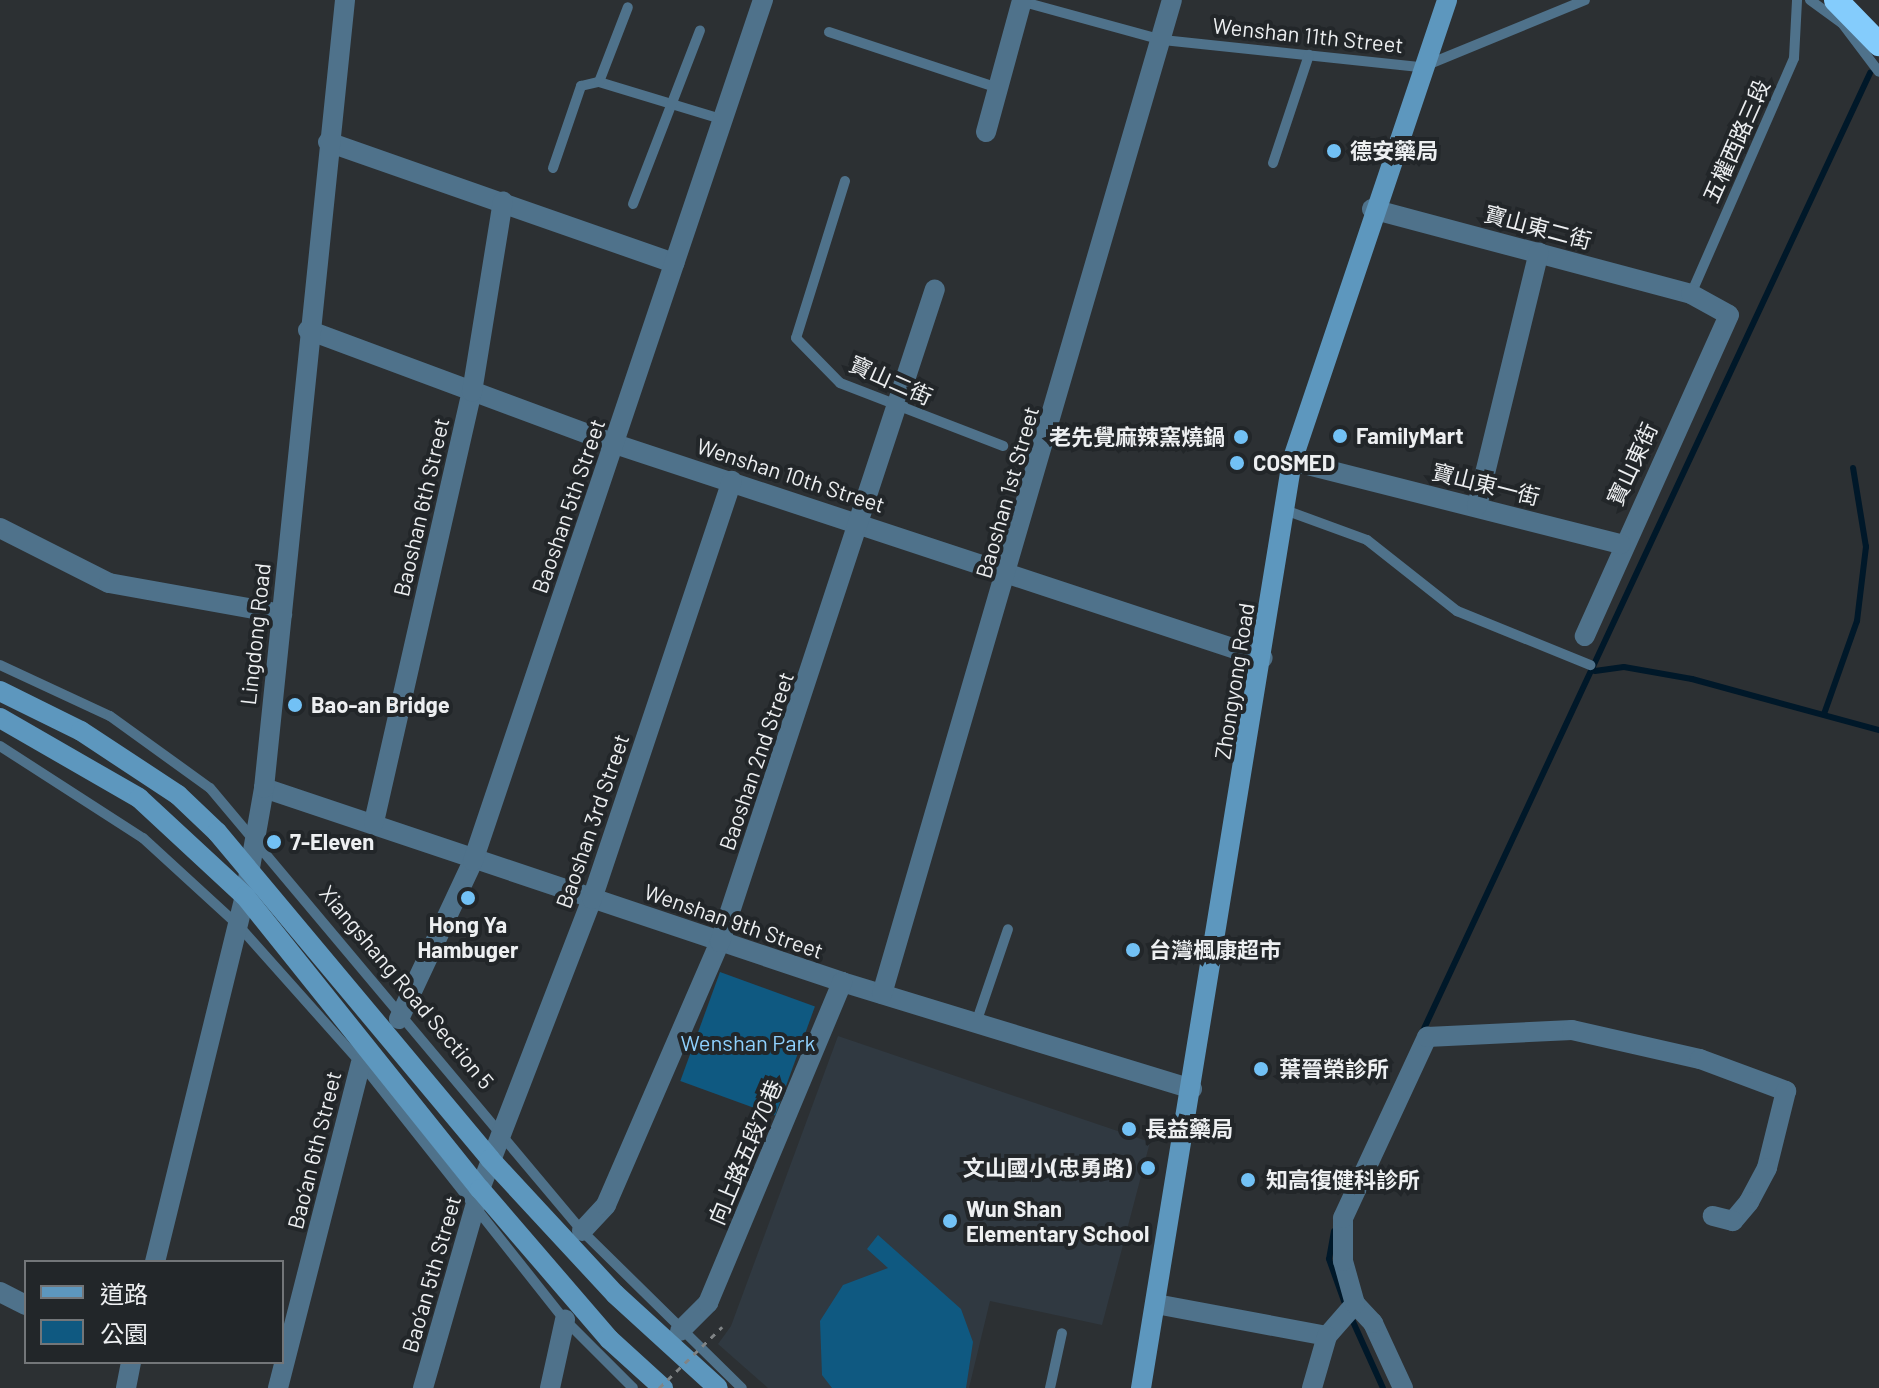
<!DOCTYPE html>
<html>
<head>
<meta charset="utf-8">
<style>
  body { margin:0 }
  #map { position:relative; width:1879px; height:1388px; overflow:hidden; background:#2c3033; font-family:Barlow,"Noto Sans TC",sans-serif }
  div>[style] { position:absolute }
  .built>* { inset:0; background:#303941 }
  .green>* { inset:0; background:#0f5981; transform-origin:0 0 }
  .stream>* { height:6px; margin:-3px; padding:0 3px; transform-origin:3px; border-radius:3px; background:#001829 }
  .lane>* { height:10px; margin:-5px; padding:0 5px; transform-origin:5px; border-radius:5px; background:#4f728b }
  .street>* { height:20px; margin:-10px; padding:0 10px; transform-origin:10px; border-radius:10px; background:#4f728b }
  .secondary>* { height:20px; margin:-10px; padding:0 10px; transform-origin:10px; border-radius:10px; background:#5d97be }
  .highway>* { height:24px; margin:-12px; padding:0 12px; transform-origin:12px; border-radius:12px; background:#84ccfc }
  .path-bridge>* { height:3px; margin-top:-1.5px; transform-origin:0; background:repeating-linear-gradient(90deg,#808486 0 6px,transparent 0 12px) }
  .dots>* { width:22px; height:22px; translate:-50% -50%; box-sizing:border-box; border:4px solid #222629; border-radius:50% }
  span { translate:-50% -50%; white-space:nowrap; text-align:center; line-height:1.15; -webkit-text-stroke:8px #222629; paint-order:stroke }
  .street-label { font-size:22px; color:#edeff1 }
  .poi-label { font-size:22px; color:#edeff1; font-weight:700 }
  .left { translate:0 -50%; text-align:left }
  .right { translate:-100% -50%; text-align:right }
  .park-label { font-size:22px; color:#8fd1fe }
  .legend { position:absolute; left:24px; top:1260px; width:260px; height:104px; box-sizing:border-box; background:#222629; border:2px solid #737679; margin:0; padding:10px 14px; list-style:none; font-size:24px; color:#edeff1 }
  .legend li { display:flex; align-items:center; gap:16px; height:40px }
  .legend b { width:40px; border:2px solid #737679 }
</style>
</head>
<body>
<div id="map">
  <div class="built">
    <div style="clip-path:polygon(838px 1036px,1150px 1142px,1102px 1325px,990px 1301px,969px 1388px,768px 1388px,718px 1344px,731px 1326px)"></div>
  </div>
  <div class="green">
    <div style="left:720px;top:972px;width:101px;height:116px;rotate:20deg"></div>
    <div style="clip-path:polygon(878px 1235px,961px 1309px,973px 1342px,966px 1388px,832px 1388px,822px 1375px,820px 1321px,843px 1285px,888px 1268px,867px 1249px)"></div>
  </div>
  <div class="stream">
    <div style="left:1595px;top:671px;width:29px;rotate:-8deg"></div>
    <div style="left:1624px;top:667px;width:69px;rotate:10deg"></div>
    <div style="left:1692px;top:679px;width:194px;rotate:15.3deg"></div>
    <div style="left:1824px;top:714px;width:99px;rotate:-70.5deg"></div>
    <div style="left:1857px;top:621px;width:75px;rotate:-83.1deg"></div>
    <div style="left:1866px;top:547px;width:80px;rotate:-99.3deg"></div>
    <div style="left:1421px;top:1035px;width:1062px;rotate:-64.98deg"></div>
    <div style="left:1334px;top:1231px;width:28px;rotate:100deg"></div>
    <div style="left:1329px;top:1259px;width:45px;rotate:70.3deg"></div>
    <div style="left:1350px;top:1315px;width:80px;rotate:65.7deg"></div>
  </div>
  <div class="lane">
    <div style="left:1810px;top:0;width:39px;rotate:36deg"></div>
    <div style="left:1842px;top:23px;width:61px;rotate:52.9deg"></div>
    <div style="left:1020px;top:1px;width:148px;rotate:15.3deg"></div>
    <div style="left:1163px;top:40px;width:260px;rotate:6deg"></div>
    <div style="left:1422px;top:67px;width:176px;rotate:-22.3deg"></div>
    <div style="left:829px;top:32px;width:178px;rotate:18.3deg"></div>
    <div style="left:599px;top:82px;width:131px;rotate:16.9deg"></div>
    <div style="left:1273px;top:163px;width:114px;rotate:-71.6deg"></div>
    <div style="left:553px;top:168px;width:87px;rotate:-71.1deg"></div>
    <div style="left:581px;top:86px;width:18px;rotate:-13deg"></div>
    <div style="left:599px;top:82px;width:80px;rotate:-68.9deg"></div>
    <div style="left:845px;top:181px;width:164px;rotate:107.3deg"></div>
    <div style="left:796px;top:338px;width:63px;rotate:45.6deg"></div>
    <div style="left:840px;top:383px;width:175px;rotate:21.1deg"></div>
    <div style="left:633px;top:204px;width:186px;rotate:-68.9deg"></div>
    <div style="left:1691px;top:294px;width:257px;rotate:-66.4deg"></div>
    <div style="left:1794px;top:58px;width:58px;rotate:-87deg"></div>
    <div style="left:1285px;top:510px;width:87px;rotate:20.1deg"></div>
    <div style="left:1367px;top:540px;width:115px;rotate:38.3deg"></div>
    <div style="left:1457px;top:611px;width:144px;rotate:22.1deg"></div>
    <div style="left:0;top:665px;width:121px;rotate:24.9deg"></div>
    <div style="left:110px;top:716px;width:123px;rotate:35.8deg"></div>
    <div style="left:210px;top:788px;width:578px;rotate:49.98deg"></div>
    <div style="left:582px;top:1231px;width:224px;rotate:44.5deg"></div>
    <div style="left:0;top:746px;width:170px;rotate:32.8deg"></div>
    <div style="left:143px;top:838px;width:129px;rotate:42.5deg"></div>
    <div style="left:238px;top:925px;width:185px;rotate:48.3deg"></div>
    <div style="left:361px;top:1063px;width:328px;rotate:51.6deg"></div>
    <div style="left:565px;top:1320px;width:96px;rotate:45deg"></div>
    <div style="left:976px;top:1023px;width:99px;rotate:-71.2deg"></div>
    <div style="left:1050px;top:1388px;width:56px;rotate:-77.7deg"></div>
  </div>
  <div class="street">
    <div style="left:986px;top:132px;width:133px;rotate:-74.7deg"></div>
    <div style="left:328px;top:142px;width:367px;rotate:19.3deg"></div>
    <div style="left:1372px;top:209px;width:330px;rotate:14.9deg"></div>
    <div style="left:1691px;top:294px;width:43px;rotate:28.9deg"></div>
    <div style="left:1729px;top:315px;width:352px;rotate:114.2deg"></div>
    <div style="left:308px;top:330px;width:327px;rotate:20.4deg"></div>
    <div style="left:615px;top:444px;width:682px;rotate:18.28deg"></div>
    <div style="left:1292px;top:461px;width:339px;rotate:14.2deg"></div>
    <div style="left:1477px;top:506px;width:261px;rotate:-76.3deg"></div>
    <div style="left:0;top:528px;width:122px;rotate:26.8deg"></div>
    <div style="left:109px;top:583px;width:176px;rotate:10.2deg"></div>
    <div style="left:264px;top:788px;width:610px;rotate:18.55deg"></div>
    <div style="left:842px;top:982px;width:366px;rotate:17deg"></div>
    <div style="left:374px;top:822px;width:441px;rotate:-77.2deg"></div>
    <div style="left:472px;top:392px;width:193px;rotate:-80.8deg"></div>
    <div style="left:882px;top:994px;width:1035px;rotate:-73.74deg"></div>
    <div style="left:399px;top:1019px;width:174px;rotate:-64.9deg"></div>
    <div style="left:473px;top:861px;width:909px;rotate:-71.39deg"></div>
    <div style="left:582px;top:1231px;width:35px;rotate:-47deg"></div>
    <div style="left:606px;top:1205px;width:287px;rotate:-66.6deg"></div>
    <div style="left:720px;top:942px;width:687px;rotate:-71.78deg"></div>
    <div style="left:155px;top:1262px;width:377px;rotate:-76.2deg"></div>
    <div style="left:245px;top:896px;width:110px;rotate:-80deg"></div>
    <div style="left:264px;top:788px;width:792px;rotate:-84.13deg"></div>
    <div style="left:0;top:1292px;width:29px;rotate:27deg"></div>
    <div style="left:1156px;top:1304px;width:174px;rotate:10.6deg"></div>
    <div style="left:1327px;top:1336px;width:43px;rotate:-48.8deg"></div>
    <div style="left:680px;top:1331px;width:40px;rotate:-45deg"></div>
    <div style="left:708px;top:1303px;width:348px;rotate:-67.3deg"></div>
    <div style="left:126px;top:1388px;width:26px;rotate:-79deg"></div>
    <div style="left:278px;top:1388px;width:335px;rotate:-75.7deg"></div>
    <div style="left:423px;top:1388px;width:207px;rotate:-74deg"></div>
    <div style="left:480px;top:1189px;width:311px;rotate:-68.9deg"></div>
    <div style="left:592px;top:899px;width:441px;rotate:-71.5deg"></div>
    <div style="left:550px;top:1388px;width:70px;rotate:-77.6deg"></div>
    <div style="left:1312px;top:1388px;width:54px;rotate:-73.9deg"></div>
    <div style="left:1403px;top:1388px;width:72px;rotate:-114.8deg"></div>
    <div style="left:1373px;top:1323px;width:26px;rotate:-133deg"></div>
    <div style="left:1355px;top:1304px;width:45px;rotate:-105.6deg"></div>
    <div style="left:1343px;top:1261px;width:43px;rotate:-90deg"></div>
    <div style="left:1343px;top:1218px;width:200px;rotate:-65.1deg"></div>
    <div style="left:1427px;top:1037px;width:145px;rotate:-2.8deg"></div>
    <div style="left:1572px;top:1030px;width:131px;rotate:12.8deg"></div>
    <div style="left:1700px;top:1059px;width:92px;rotate:20.4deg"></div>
    <div style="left:1786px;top:1091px;width:79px;rotate:103.9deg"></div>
    <div style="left:1767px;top:1168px;width:38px;rotate:118deg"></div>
    <div style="left:1749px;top:1202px;width:25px;rotate:130deg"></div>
    <div style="left:1733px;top:1221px;width:21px;rotate:-166deg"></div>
  </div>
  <div class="secondary">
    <div style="left:0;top:691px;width:90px;rotate:26.3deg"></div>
    <div style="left:81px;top:731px;width:116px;rotate:33.4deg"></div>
    <div style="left:178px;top:795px;width:54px;rotate:43.5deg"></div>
    <div style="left:217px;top:832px;width:426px;rotate:50.1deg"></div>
    <div style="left:490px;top:1159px;width:184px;rotate:47.2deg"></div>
    <div style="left:615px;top:1294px;width:139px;rotate:42.4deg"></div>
    <div style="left:0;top:718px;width:160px;rotate:29.9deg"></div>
    <div style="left:139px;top:798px;width:144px;rotate:42.8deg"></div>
    <div style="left:245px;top:896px;width:376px;rotate:51.3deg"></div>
    <div style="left:480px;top:1189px;width:198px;rotate:49.3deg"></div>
    <div style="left:609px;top:1339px;width:73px;rotate:42.2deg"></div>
    <div style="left:1141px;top:1388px;width:939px;rotate:-80.75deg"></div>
    <div style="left:1292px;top:461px;width:486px;rotate:-71.4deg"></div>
  </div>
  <div class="highway">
    <div style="left:1836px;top:0;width:62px;rotate:45.7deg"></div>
  </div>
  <div class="path-bridge">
    <div style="left:659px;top:1388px;width:88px;rotate:-44.1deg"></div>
  </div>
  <div class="dots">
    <div style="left:1334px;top:151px;background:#72c1f5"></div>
    <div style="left:1340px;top:436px;background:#72c1f5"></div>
    <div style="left:1241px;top:437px;background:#72c1f5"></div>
    <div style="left:1237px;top:463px;background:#72c1f5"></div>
    <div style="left:295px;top:705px;background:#72c1f5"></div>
    <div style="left:274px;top:842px;background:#72c1f5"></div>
    <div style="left:468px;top:898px;background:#72c1f5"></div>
    <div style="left:1133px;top:950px;background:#72c1f5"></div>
    <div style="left:1261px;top:1069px;background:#72c1f5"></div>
    <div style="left:1129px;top:1129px;background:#72c1f5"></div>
    <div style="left:1148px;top:1168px;background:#72c1f5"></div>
    <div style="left:1248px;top:1180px;background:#72c1f5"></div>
    <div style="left:950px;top:1221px;background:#72c1f5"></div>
  </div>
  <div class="street-label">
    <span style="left:1308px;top:35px;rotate:6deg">Wenshan 11th Street</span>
    <span style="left:1736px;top:141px;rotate:-66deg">五權西路三段</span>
    <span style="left:1538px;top:227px;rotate:15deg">寶山東二街</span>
    <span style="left:891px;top:380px;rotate:24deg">寶山二街</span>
    <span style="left:1632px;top:464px;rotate:-65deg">寶山東街</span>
    <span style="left:791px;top:475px;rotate:18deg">Wenshan 10th Street</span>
    <span style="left:1486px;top:484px;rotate:14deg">寶山東一街</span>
    <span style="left:1007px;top:492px;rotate:-74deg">Baoshan 1st Street</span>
    <span style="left:568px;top:506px;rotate:-71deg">Baoshan 5th Street</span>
    <span style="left:421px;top:507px;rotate:-77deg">Baoshan 6th Street</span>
    <span style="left:255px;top:634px;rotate:-84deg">Lingdong Road</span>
    <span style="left:1234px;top:681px;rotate:-81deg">Zhongyong Road</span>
    <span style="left:756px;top:761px;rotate:-71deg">Baoshan 2nd Street</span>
    <span style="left:592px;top:821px;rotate:-71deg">Baoshan 3rd Street</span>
    <span style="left:734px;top:921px;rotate:19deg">Wenshan 9th Street</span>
    <span style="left:407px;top:987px;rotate:50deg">Xiangshang Road Section 5</span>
    <span style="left:314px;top:1150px;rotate:-76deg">Bao’an 6th Street</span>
    <span style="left:745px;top:1152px;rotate:-67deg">向上路五段70巷</span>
    <span style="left:431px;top:1274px;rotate:-74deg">Bao’an 5th Street</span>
  </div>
  <div class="poi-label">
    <span class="left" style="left:1350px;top:151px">德安藥局</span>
    <span class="left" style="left:1356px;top:436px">FamilyMart</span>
    <span class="right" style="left:1225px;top:437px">老先覺麻辣窯燒鍋</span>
    <span class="left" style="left:1253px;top:463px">COSMED</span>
    <span class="left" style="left:311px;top:705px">Bao-an Bridge</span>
    <span class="left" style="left:290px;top:842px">7-Eleven</span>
    <span style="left:468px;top:937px">Hong Ya<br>Hambuger</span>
    <span class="left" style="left:1149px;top:950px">台灣楓康超市</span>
    <span class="left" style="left:1279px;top:1069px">葉晉榮診所</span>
    <span class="left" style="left:1145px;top:1129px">長益藥局</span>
    <span class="right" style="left:1132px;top:1168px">文山國小(忠勇路)</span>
    <span class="left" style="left:1266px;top:1180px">知高復健科診所</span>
    <span class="left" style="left:966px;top:1221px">Wun Shan<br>Elementary School</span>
  </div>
  <div class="park-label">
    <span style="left:748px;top:1043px">Wenshan Park</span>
  </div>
  <ul class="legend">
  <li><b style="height:10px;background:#5d97be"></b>道路</li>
  <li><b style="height:22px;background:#0f5981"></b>公園</li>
  </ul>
</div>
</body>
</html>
